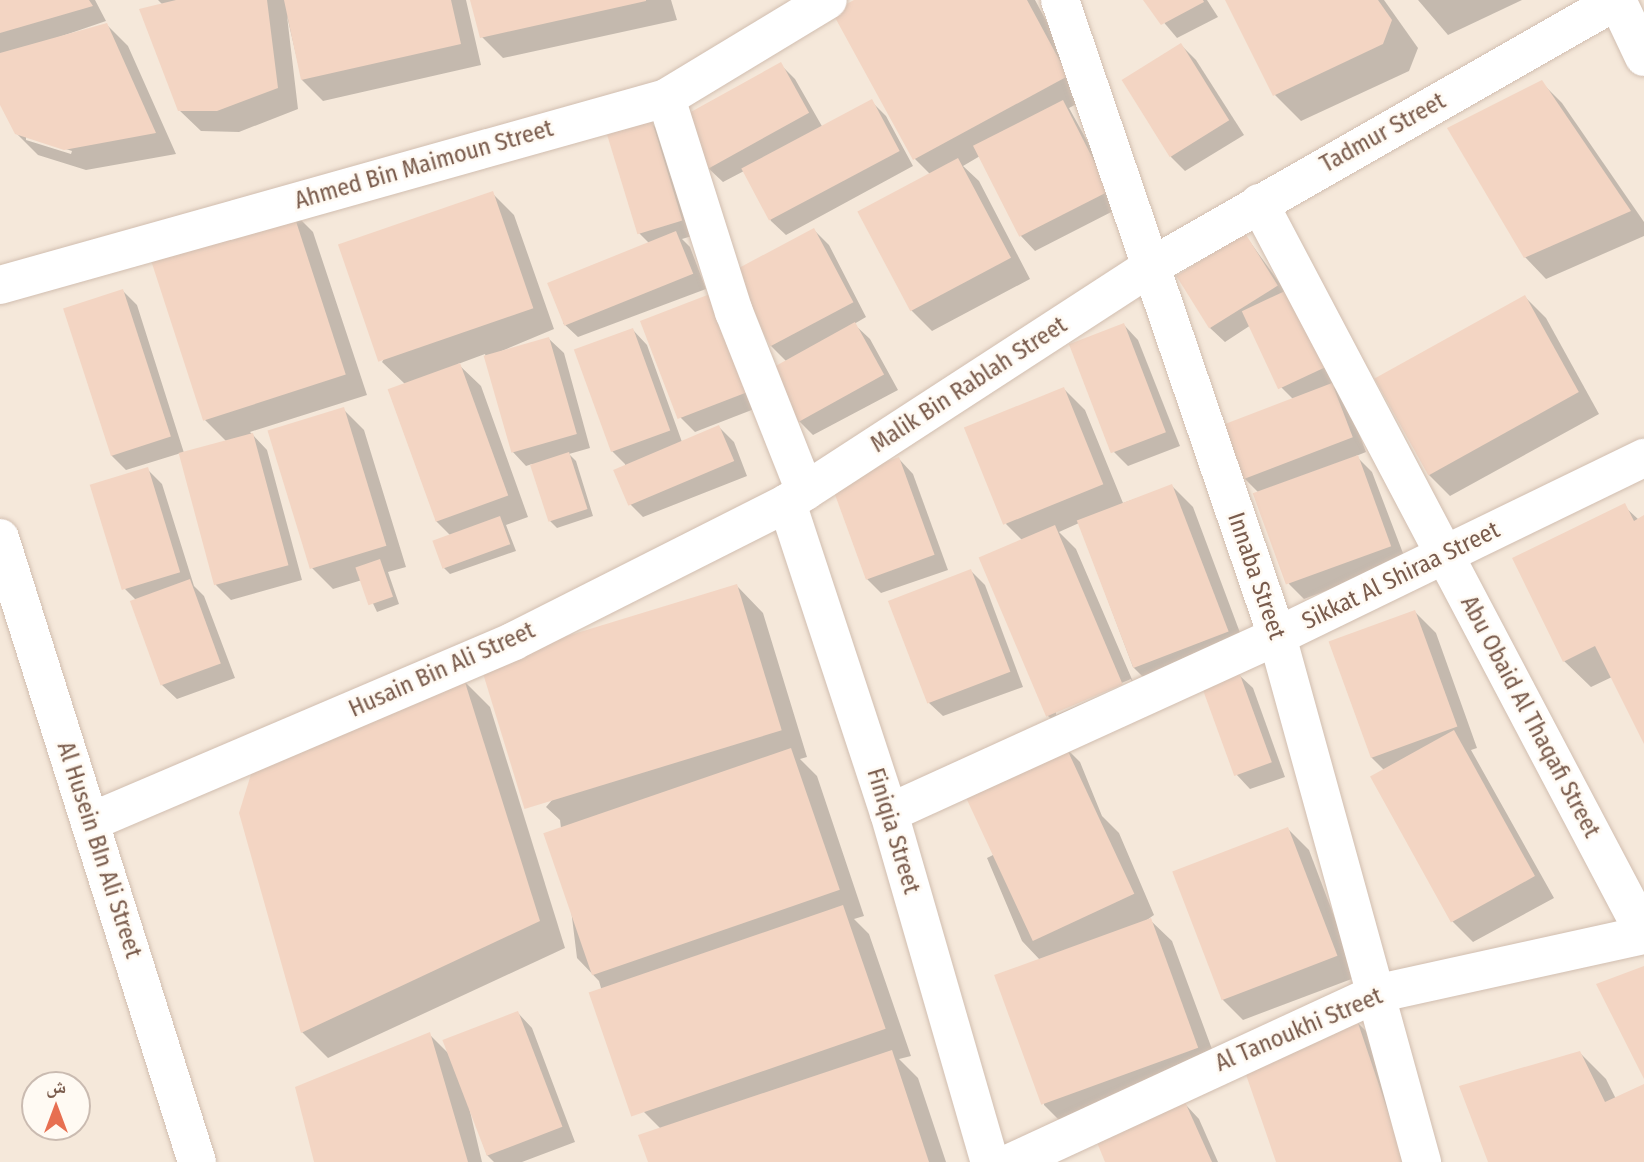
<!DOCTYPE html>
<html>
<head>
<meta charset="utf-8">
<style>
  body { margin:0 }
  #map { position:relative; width:1644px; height:1162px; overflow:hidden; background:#fdf6ec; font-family:"Fira Sans Condensed","Noto Naskh Arabic",sans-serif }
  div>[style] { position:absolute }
  .residential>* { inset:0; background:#f5e8da }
  .shadow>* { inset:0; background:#0003 }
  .building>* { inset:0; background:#f3d5c3; transform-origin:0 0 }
  .roads { filter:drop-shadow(0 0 2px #d1beb0) drop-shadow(0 0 2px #d1beb0) }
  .minor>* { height:38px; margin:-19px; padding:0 19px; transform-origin:19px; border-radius:19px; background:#fff }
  span { translate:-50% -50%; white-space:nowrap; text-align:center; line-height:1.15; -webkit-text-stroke:5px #fffaf3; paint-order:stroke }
  .street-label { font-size:24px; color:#7a5c4d }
  .north { position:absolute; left:21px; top:1071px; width:70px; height:70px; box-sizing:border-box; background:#fffaf3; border:2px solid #cabbb1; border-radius:50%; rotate:0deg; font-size:19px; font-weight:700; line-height:28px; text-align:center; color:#7a5c4d }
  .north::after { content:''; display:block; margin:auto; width:24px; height:32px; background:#e76f51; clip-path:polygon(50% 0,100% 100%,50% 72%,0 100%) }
</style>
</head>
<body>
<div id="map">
  <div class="residential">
    <div style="clip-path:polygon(evenodd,0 0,1644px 0,1644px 1162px,0 1162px,0 0,35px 1085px,77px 1085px,77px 1127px,35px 1127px,35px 1085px)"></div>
  </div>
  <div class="shadow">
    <div style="clip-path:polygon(evenodd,0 0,95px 0,106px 21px,30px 47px,107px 25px,128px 46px,176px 154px,86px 170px,38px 155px,16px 133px,0 101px,0 0,26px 136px,72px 151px,71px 154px,26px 140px,26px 136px)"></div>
    <div style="clip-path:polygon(158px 0,466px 0,481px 65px,323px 101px,302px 80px,287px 16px,298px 109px,239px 132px,201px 131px,179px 110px,163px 5px)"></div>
    <div style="clip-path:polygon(472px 0,671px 0,677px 20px,503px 58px,482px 37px)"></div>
    <div style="clip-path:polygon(858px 0,1035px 0,1088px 98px,1069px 108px,1123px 206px,1035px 251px,1021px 236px,980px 156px,963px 166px,979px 181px,1030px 279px,932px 331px,911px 310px,930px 174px,915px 159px,835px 12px)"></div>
    <div style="clip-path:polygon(1145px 0,1207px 0,1218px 17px,1177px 38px)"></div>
    <div style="clip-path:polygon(1227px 0,1384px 0,1418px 48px,1409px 71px,1301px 121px,1275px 95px)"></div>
    <div style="clip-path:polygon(1418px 0,1522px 0,1448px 35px)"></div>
    <div style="clip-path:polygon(1181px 45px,1196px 60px,1244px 135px,1185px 171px,1171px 157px)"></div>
    <div style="clip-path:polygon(781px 65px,795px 79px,823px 128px,871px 101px,886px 116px,913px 166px,786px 235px,771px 221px,744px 171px,723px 182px,708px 168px)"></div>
    <div style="clip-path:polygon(1541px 82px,1562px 103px,1644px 222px,1644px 236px,1546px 279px,1525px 257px)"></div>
    <div style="clip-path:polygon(651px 123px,666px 138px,695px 235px,682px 239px,690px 247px,706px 289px,578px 337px,563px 323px,649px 243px,639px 233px)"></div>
    <div style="clip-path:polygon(492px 193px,514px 215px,554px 329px,497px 353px,549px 339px,564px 353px,590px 448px,569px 454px,576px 461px,593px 516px,557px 528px,549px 520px,532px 464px,526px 466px,512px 451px,485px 354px,458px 364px,481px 386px,528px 517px,506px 525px,516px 551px,450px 574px,443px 567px,450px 535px,436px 521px,405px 384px,382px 362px)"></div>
    <div style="clip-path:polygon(292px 211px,313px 232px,367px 395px,250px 432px,267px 450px,302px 580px,231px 600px,216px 585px,181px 453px,126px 470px,111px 455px,123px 291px,137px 305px,184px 453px,227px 442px,204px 419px)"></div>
    <div style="clip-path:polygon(814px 230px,829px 245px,866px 317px,854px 324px,870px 339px,898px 390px,813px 435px,799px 421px,786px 361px,770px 345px)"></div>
    <div style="clip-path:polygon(1245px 235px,1348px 378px,1332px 385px,1346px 399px,1366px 452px,1356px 456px,1372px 472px,1406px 561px,1304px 599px,1289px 584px,1259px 493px,1244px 478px,1293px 399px,1281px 387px,1251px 325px,1225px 342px,1210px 328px)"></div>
    <div style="clip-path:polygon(709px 296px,762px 406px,695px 432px,680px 417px)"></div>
    <div style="clip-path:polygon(1525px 297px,1546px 318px,1599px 414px,1450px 496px,1429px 475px)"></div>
    <div style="clip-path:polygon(1124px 325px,1138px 340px,1180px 446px,1128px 466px,1114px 452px)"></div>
    <div style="clip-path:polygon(633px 330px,647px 345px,682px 442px,719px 427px,734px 442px,747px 476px,643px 517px,628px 502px,625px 464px,612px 451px)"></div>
    <div style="clip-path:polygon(evenodd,1064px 389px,1085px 410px,1123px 503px,1172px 486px,1193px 507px,1248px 654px,1154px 688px,1133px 667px,1079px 523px,1059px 532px,1076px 549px,1143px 705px,1070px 737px,1048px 716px,1023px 541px,1006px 524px,1064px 389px,1131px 679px,1132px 682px,1056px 715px,1056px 711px,1131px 679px)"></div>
    <div style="clip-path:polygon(343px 409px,364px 430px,406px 567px,388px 572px,399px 604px,377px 612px,362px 580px,333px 589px,312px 568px)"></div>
    <div style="clip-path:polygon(899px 459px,913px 474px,948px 570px,881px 593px,866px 578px)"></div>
    <div style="clip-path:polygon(147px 469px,162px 484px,194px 586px,204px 596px,235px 678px,177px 699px,162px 685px,132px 602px,137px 601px,125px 589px)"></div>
    <div style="clip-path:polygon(1624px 506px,1639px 520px,1644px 517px,1644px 740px,1612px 677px,1591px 687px,1564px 661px)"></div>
    <div style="clip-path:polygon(971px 571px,985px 585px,1023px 687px,943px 716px,928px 702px)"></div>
    <div style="clip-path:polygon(737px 586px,763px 613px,807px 757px,800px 759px,817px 776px,864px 916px,854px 919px,869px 934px,911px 1056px,899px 1059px,918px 1078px,946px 1162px,650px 1162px,661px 1129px,633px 1101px,599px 981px,577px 958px,560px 820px,546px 807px)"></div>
    <div style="clip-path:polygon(1415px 612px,1436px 633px,1477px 748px,1471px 750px,1554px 898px,1473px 942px,1452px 921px,1384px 770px,1371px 757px)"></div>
    <div style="clip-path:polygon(1238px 674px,1253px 688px,1285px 777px,1250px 789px,1236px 774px)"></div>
    <div style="clip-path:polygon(464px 681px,490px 707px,565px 948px,328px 1058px,302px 1032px)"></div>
    <div style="clip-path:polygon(1065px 747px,1080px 762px,1102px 816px,1119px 833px,1154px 915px,1141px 924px,1150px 920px,1172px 941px,1219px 1068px,1065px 1126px,1044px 1105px,1041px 961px,1022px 941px,987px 858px,993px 855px)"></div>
    <div style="clip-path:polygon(1288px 829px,1309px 850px,1357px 977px,1243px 1020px,1222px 999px)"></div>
    <div style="clip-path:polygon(518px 1013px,532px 1028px,575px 1142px,522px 1162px,494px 1162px,487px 1155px,468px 1103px,482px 1162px,316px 1162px,429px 1034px,448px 1053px)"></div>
    <div style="clip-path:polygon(1357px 1022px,1378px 1043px,1418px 1162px,1277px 1162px)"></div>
    <div style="clip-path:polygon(1580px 1053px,1606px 1079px,1616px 1099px,1644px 1086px,1644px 1162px,1490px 1162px)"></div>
    <div style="clip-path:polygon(1185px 1104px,1199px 1119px,1218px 1162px,1107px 1162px)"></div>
  </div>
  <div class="building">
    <div style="clip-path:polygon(0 0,89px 0,93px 6px,0 33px)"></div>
    <div style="clip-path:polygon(176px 0,267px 0,278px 88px,217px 111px,178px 111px,139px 9px)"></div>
    <div style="clip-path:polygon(284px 0,451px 0,461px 44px,301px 80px)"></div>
    <div style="clip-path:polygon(470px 0,646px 0,646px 1px,480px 38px)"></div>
    <div style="clip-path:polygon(854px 0,1027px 0,1068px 76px,913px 160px,832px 12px)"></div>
    <div style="clip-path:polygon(1143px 0,1203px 0,1204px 2px,1161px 25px)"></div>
    <div style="clip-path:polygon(1225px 0,1378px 0,1392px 20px,1383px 44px,1273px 96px)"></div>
    <div style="clip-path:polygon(107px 23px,156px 133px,64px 150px,15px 134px,0 105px,0 53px)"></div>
    <div style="left:1181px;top:43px;width:91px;height:70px;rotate:58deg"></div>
    <div style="left:781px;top:62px;width:58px;height:116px;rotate:61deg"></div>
    <div style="clip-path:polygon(1542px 80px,1631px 211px,1524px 258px,1447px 128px)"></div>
    <div style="left:872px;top:99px;width:59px;height:148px;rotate:62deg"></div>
    <div style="left:1063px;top:100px;width:102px;height:101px;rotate:63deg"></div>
    <div style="left:652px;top:121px;width:104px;height:47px;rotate:73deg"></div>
    <div style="left:958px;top:158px;width:113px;height:114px;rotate:62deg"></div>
    <div style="left:493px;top:191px;width:124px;height:164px;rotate:71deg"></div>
    <div style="left:292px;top:209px;width:174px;height:150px;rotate:72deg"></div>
    <div style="left:814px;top:228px;width:84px;height:94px;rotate:62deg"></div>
    <div style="left:676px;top:231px;width:46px;height:139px;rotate:68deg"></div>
    <div style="left:1245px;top:233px;width:62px;height:81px;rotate:58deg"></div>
    <div style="left:1298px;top:285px;width:86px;height:62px;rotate:65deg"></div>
    <div style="left:123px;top:289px;width:155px;height:63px;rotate:72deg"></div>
    <div style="left:710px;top:294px;width:105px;height:75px;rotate:69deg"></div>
    <div style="left:1525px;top:295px;width:111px;height:172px;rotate:61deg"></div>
    <div style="left:855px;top:322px;width:60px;height:99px;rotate:61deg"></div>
    <div style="left:1124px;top:323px;width:117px;height:59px;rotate:69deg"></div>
    <div style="left:633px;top:328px;width:109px;height:63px;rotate:70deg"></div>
    <div style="left:549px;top:337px;width:101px;height:68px;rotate:74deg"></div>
    <div style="left:460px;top:363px;width:141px;height:77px;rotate:70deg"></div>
    <div style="left:1332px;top:383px;width:58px;height:118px;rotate:69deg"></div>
    <div style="left:1064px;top:387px;width:105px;height:108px;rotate:68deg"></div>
    <div style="left:344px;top:407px;width:145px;height:80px;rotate:73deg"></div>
    <div style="left:719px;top:425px;width:39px;height:115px;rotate:67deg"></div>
    <div style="left:253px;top:433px;width:137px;height:77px;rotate:75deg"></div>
    <div style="left:569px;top:452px;width:60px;height:41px;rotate:72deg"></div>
    <div style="left:1358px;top:455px;width:97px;height:112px;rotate:70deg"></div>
    <div style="left:899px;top:457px;width:104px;height:73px;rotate:70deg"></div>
    <div style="left:148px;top:467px;width:110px;height:61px;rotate:73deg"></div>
    <div style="left:1172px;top:484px;width:158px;height:102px;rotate:69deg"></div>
    <div style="clip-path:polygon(1625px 503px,1634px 521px,1644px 515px,1644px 744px,1595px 646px,1563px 662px,1512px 558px)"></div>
    <div style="left:500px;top:516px;width:30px;height:72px;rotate:70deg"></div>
    <div style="left:1055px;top:525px;width:173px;height:83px;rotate:67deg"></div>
    <div style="left:380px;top:559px;width:40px;height:26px;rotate:71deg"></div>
    <div style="left:971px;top:569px;width:110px;height:89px;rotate:69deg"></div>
    <div style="left:190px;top:579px;width:90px;height:64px;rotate:70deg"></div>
    <div style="left:737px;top:584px;width:153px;height:269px;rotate:73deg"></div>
    <div style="left:1415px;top:610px;width:124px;height:92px;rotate:70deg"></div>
    <div style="left:1239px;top:672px;width:96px;height:40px;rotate:70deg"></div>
    <div style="clip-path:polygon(464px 679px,540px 921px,301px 1033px,239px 813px,252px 771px)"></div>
    <div style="left:1454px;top:730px;width:167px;height:96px;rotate:61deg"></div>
    <div style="left:1065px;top:745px;width:164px;height:112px;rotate:65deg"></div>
    <div style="left:791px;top:748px;width:150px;height:262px;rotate:71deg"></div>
    <div style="left:1288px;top:827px;width:138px;height:124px;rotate:69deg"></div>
    <div style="left:843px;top:905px;width:131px;height:269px;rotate:71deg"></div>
    <div style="left:1151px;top:918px;width:138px;height:167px;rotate:70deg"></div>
    <div style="clip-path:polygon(1644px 966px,1644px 1079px,1596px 984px)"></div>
    <div style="left:518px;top:1011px;width:124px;height:81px;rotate:69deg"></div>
    <div style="clip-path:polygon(1357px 1020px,1405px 1162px,1276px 1162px,1241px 1060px)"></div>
    <div style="clip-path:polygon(430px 1032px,468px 1162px,314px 1162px,295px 1087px)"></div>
    <div style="clip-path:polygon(892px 1050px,929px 1162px,648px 1162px,638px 1135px)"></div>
    <div style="clip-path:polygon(1580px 1051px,1605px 1102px,1644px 1084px,1644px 1162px,1488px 1162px,1459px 1086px)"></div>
    <div style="clip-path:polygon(1185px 1102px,1212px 1162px,1105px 1162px,1096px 1140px)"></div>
  </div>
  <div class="roads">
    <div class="minor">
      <div style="left:1060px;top:0;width:672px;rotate:71.16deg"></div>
      <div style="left:1277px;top:636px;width:546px;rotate:74.59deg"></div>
      <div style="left:1617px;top:0;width:63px;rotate:64.7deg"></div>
      <div style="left:666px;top:98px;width:225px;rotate:72.4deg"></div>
      <div style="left:734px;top:312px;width:193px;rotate:68.4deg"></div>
      <div style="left:1259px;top:203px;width:825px;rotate:62.19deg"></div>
      <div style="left:0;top:285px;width:692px;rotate:-15.68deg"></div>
      <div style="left:666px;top:98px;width:189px;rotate:-31.2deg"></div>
      <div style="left:787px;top:503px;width:326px;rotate:71.8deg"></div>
      <div style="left:889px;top:813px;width:363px;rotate:73.9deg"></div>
      <div style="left:0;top:538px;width:654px;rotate:72.48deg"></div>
      <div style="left:889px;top:813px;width:426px;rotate:-24.5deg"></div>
      <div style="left:1277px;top:636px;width:408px;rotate:-25.9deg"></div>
      <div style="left:90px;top:822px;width:461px;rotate:-23.1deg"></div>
      <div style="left:514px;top:641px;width:306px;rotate:-26.8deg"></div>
      <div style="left:787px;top:503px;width:433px;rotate:-33deg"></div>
      <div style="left:1150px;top:267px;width:539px;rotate:-29.71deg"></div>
      <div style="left:1012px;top:1162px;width:400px;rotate:-24.8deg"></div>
      <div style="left:1375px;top:994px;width:275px;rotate:-12.4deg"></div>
    </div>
  </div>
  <div class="street-label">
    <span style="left:1383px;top:133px;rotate:-29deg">Tadmur Street</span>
    <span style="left:424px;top:165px;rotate:-16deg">Ahmed Bin Maimoun Street</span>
    <span style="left:969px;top:385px;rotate:-33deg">Malik Bin Rablah Street</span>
    <span style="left:1256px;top:576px;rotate:71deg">Innaba Street</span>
    <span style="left:1401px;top:576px;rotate:-26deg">Sikkat Al Shiraa Street</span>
    <span style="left:442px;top:670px;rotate:-24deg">Husain Bin Ali Street</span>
    <span style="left:1530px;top:717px;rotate:62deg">Abu Obaid Al Thaqafi Street</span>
    <span style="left:893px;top:831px;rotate:73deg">Finiqia Street</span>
    <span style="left:99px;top:850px;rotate:72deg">Al Husein BIn Ali Street</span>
    <span style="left:1299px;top:1030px;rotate:-23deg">Al Tanoukhi Street</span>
  </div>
  <div class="north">ش</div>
</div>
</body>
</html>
